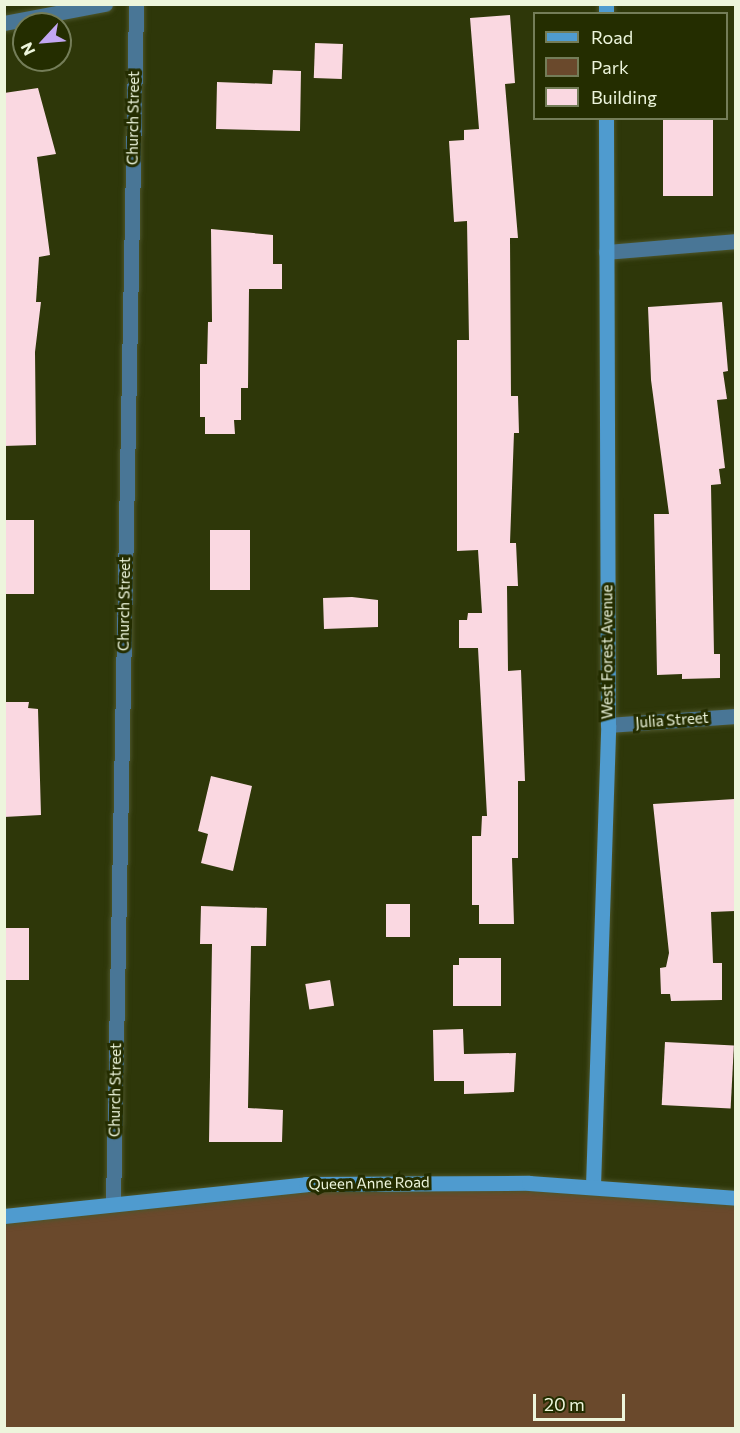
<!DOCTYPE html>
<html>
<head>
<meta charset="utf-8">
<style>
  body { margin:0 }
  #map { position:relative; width:740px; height:1433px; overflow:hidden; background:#2e3709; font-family:Commissioner,sans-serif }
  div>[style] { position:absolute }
  .green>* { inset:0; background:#6a492c }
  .building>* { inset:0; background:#fad8e1; transform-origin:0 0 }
  .roads { filter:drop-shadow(0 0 2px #4d552b) drop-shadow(0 0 2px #4d552b) }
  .street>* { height:15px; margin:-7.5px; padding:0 7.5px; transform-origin:7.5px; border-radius:7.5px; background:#497696 }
  .secondary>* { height:15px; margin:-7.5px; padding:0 7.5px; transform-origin:7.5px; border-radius:7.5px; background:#4f9bcf }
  span { translate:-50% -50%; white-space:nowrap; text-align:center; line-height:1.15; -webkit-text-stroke:6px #242d00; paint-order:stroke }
  .street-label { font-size:15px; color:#edf5dc }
  .frame { position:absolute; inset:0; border:6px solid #edf5dc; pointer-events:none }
  .legend { position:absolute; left:533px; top:12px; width:195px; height:108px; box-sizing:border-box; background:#242d00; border:2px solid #747d58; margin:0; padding:8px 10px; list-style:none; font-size:18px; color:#edf5dc }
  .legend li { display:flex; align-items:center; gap:12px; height:30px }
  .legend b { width:30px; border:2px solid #747d58 }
  .north { position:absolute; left:12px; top:12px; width:60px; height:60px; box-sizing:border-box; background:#242d00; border:2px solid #747d58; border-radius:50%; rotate:244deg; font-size:16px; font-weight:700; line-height:24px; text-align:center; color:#edf5dc }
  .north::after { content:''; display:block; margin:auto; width:21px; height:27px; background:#c3a7f2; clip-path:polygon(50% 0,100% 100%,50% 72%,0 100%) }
  .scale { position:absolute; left:533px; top:1394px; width:92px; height:27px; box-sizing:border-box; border:3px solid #edf5dc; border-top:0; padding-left:8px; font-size:18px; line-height:21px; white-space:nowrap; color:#edf5dc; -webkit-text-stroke:4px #242d00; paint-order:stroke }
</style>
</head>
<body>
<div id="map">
  <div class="green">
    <div style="clip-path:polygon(478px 1182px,735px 1197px,735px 1428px,5px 1428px,4px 1216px,306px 1184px)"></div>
  </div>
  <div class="building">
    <div style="clip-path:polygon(510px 15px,515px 83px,505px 84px,518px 238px,510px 238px,511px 396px,518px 396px,519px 433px,514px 433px,510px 543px,516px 543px,518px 586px,507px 586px,508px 671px,521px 670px,525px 781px,518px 781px,518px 858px,512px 858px,514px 924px,479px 924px,479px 905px,472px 905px,472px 836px,481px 836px,482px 816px,487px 816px,478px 648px,459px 648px,459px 620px,467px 620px,468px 613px,482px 613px,478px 550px,457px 551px,457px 340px,469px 340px,467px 221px,454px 222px,449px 141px,464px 140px,464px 130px,479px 129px,470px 18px)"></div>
    <div style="left:315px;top:43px;width:28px;height:35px;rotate:2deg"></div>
    <div style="clip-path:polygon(273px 70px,301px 71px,300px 131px,216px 129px,217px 82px,272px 84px)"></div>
    <div style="clip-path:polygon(38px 88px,56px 154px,37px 157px,50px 255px,39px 257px,36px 302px,41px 302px,35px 352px,36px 445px,4px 446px,4px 93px)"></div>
    <div style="left:663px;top:118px;width:50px;height:78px"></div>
    <div style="clip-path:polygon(211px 229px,273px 235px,273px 264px,282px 264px,282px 289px,249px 289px,248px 388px,241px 388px,241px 420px,234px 420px,235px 434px,205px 434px,205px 417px,200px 417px,200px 364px,207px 364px,208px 322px,212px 322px)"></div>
    <div style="clip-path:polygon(722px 302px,728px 371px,723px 372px,727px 399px,717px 400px,725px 468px,719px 469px,721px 484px,711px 485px,714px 654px,720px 654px,720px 678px,682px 679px,682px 674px,657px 675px,654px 514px,669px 514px,651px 380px,648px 307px)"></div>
    <div style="left:4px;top:520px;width:30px;height:74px"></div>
    <div style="left:210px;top:530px;width:40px;height:60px"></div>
    <div style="clip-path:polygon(352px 597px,378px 600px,378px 627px,324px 629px,323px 598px)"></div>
    <div style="clip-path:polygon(4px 702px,29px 702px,28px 708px,38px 709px,41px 815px,4px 817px)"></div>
    <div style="clip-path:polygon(211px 776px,252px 786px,233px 871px,201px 863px,208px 834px,198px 831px)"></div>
    <div style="clip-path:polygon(735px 799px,735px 911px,711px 912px,713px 963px,722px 963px,722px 1000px,671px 1001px,670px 994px,661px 994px,660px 968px,666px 967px,669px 953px,653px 804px)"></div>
    <div style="left:386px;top:904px;width:24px;height:33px"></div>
    <div style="clip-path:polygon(201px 906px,267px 908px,266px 946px,251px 946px,248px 1108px,283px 1110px,282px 1142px,209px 1142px,212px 944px,200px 944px)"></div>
    <div style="left:4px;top:928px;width:25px;height:52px"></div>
    <div style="clip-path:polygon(459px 958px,501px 958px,501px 1006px,453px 1006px,453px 965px,459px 965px)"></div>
    <div style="left:330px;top:980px;width:26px;height:25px;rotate:81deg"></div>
    <div style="clip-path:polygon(463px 1029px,464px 1054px,516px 1053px,514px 1092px,464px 1094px,464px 1081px,434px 1081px,433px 1030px)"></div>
    <div style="left:665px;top:1042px;width:69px;height:63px;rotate:3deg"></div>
  </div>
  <div class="roads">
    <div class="street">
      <div style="left:4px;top:23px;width:103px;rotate:-10.7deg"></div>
      <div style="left:606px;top:252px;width:130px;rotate:-4.8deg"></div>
      <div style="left:608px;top:725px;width:128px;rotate:-4deg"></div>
      <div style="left:113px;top:1204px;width:1200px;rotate:-88.9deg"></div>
    </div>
    <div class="secondary">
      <div style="left:606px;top:4px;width:10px;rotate:90deg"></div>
      <div style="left:593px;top:1186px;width:461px;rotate:-88.1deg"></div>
      <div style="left:608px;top:725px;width:607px;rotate:-90.19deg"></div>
      <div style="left:4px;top:1216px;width:304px;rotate:-6deg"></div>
      <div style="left:306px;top:1184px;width:223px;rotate:-0.3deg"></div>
      <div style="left:529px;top:1183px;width:208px;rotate:4.1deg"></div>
    </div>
  </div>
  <div class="street-label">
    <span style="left:133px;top:118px;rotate:-89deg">Church Street</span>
    <span style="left:124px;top:604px;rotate:-89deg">Church Street</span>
    <span style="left:607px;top:652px;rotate:-90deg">West Forest Avenue</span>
    <span style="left:672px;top:720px;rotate:-4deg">Julia Street</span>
    <span style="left:115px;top:1090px;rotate:-89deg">Church Street</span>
    <span style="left:369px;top:1183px;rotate:-1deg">Queen Anne Road</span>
  </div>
  <div class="frame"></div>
  <ul class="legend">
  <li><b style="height:8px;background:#4f9bcf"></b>Road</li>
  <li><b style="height:16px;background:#6a492c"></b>Park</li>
  <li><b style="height:16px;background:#fad8e1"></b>Building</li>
  </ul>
  <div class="north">N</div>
  <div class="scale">20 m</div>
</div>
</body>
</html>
